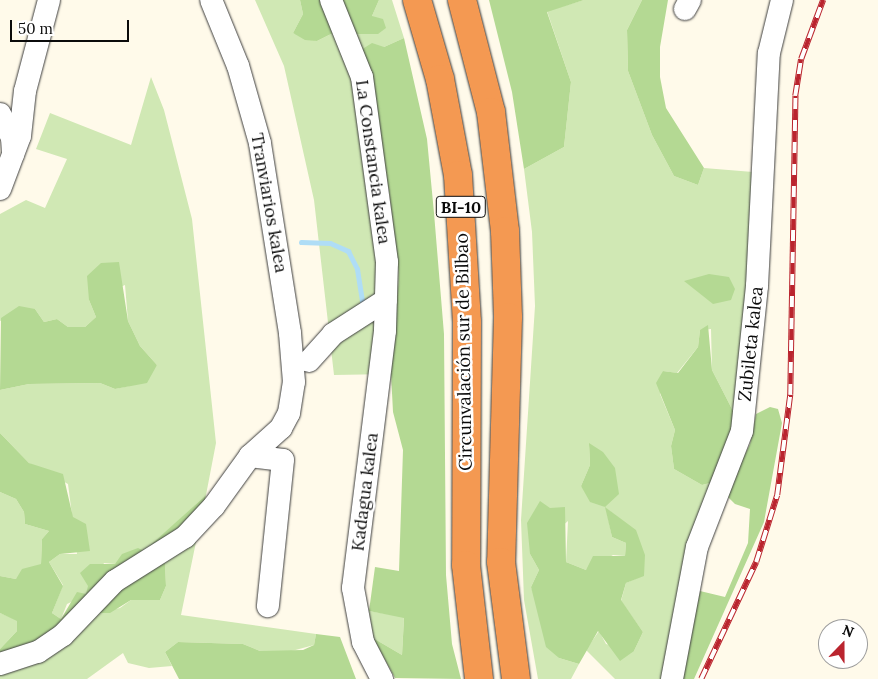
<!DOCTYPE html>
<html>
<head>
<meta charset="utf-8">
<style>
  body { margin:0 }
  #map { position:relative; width:878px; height:679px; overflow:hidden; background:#fffaea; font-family:Lora,serif }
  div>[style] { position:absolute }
  .green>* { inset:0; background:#d0e8b4 }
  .forest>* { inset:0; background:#b4d993 }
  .stream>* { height:5px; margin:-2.5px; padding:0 2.5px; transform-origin:2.5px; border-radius:2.5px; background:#afddf6 }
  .roads { filter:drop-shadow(0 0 1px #3e3e3e) drop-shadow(0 0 1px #3e3e3e) }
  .minor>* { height:22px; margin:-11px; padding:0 11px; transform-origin:11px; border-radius:11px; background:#fff }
  .highway>* { height:28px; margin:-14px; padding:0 14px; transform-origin:14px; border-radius:14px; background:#f49952 }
  .rail>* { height:5.5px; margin-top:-2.75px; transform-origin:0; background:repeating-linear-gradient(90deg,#fff 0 11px,#ba242e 0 22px); box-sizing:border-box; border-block:1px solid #ba242e }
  span { translate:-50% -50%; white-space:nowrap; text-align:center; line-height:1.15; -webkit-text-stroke:5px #fff; paint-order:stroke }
  .shield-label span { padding:1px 4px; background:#fff; border:1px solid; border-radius:4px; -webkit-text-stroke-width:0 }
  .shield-label { font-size:16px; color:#0b0b0b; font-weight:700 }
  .street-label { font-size:18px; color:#0b0b0b }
  .north { position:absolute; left:818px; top:619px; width:50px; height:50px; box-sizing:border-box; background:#fff; border:1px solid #9d9d9d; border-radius:50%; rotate:22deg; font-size:14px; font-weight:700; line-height:20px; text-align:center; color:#0b0b0b }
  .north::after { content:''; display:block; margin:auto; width:18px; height:22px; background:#ba242e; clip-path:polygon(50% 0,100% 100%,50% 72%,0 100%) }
  .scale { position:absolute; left:10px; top:20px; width:119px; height:22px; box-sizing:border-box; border:2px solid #0b0b0b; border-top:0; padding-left:6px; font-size:15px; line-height:18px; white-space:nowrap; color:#0b0b0b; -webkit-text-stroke:4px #fff; paint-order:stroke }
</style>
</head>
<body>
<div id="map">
  <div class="green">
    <div style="clip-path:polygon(255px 0,300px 0,303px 14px,293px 33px,317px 41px,331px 34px,352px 33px,372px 16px,379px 0,392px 0,404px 38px,384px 47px,378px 130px,399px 276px,391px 374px,334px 375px,314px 200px,284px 66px)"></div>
    <div style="clip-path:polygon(evenodd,584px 0,642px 0,627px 30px,628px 71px,652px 135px,674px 176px,698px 185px,704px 168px,753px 172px,751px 279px,733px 411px,712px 370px,711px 329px,700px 330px,698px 347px,677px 373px,663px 371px,660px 394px,675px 430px,671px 446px,674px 469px,702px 485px,710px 483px,693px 527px,664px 679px,615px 679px,586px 650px,599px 631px,606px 644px,634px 651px,643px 632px,621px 601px,626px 583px,644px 575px,624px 522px,606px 508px,612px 537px,626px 543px,625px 556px,613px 555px,586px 570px,566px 562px,568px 521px,530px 554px,539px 570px,531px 587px,559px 658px,579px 664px,571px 679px,538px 679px,524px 600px,521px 520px,535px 306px,532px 232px,524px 169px,564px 147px,571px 82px,547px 11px,584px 0,589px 444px,605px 507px,581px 486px,590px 465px,589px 444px)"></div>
    <div style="clip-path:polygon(151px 77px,164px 110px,192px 219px,216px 443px,206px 495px,144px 552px,115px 564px,104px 563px,86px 595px,67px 604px,61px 619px,52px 613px,63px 585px,49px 562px,60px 554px,77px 554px,68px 484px,29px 463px,0 433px,0 390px,29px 384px,100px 383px,115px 389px,129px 386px,157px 365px,140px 346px,128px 321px,125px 285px,89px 300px,96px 317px,85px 327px,68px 327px,57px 319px,44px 322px,35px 309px,0 321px,0 214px,26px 200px,45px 208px,67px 159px,36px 149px,50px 113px,131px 145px)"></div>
    <div style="clip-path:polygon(0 492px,16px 499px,24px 512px,25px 524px,49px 531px,42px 539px,41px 565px,16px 579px,0 576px)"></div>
    <div style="clip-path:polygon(204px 503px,181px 615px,316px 634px,314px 645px,288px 652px,260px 651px,243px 644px,178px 642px,165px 652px,172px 666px,149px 668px,128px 663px,123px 653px,87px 679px,0 679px,0 669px,98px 613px,120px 608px,131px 600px,160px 600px,166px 586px,165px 565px,158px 550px)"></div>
    <div style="clip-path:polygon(369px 611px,404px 617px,402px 655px,373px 638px)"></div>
    <div style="clip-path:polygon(0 613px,17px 620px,17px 631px,0 649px)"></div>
  </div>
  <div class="forest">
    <div style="clip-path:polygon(300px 0,379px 0,372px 16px,383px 19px,386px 28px,378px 34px,331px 34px,317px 41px,305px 40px,293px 33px,303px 14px)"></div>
    <div style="clip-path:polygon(489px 0,584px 0,547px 12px,571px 82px,564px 147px,524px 169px,512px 92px)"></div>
    <div style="clip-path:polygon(642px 0,668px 0,660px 47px,660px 77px,666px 108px,704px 168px,698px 185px,674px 176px,652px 135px,628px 71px,627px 30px)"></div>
    <div style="clip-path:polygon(404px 38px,427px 139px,434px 213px,444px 334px,446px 575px,452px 644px,461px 679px,395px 678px,373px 638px,402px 655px,404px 618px,369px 611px,375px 567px,399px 571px,403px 450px,393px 412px,391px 374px,399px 276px,389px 191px,361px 50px,372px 43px,384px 47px)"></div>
    <div style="clip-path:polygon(119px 262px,128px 321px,140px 346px,157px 365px,147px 383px,115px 389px,100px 383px,29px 384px,0 390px,1px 318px,19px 306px,35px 309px,44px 322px,57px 319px,68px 327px,85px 327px,96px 317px,89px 300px,87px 276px,101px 263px)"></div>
    <div style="clip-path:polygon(709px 274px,729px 277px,735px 289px,731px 300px,713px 304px,684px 281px)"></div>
    <div style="clip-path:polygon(708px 325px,712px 370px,733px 411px,734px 431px,710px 483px,702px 485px,674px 469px,671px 446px,675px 430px,656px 383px,663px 371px,678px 373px,698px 347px,700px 330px)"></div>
    <div style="clip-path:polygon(770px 407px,778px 409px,782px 423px,764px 522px,694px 679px,681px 679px,700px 591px,725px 597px,748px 543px,750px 509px,735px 504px,725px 494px,750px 444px,756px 414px)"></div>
    <div style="clip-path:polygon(0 433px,29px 463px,63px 474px,73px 517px,86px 524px,90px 551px,60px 554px,49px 562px,63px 586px,52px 613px,61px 619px,77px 592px,86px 594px,88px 586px,80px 573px,90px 564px,115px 564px,122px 554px,138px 548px,144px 551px,206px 495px,204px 503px,158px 550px,165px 564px,166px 586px,160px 600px,131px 600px,110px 613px,98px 613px,0 660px,0 649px,17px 631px,17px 621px,0 613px,0 576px,16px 579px,22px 569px,41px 564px,42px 539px,49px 531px,25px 524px,24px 512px,16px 499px,0 492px)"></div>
    <div style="clip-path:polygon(589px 443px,603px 452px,615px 468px,619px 494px,605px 507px,636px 530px,645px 555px,644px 576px,626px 583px,621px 600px,643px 632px,634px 651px,620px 661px,598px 631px,579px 664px,559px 658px,546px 647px,531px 587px,539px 570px,530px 554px,527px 523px,540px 501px,550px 508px,565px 507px,566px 562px,586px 570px,593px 556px,625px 556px,626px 543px,612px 537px,605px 507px,590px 502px,581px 486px,590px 465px)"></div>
    <div style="clip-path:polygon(316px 634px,340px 637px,356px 679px,179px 679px,165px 652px,178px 642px,243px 644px,260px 651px,303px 650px,314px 645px)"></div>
  </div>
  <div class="stream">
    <div style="left:301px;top:242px;width:29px;rotate:2deg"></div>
    <div style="left:330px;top:243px;width:20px;rotate:24deg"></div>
    <div style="left:348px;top:251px;width:20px;rotate:63deg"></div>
    <div style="left:357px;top:269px;width:38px;rotate:81deg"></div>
  </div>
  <div class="roads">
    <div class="minor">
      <div style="left:331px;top:0;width:83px;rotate:68.1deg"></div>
      <div style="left:362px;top:77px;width:187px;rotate:82.3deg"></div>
      <div style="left:387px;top:262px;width:69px;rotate:91.7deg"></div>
      <div style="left:385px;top:331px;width:259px;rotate:97.1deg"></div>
      <div style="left:353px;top:588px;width:55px;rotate:79.5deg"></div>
      <div style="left:363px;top:642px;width:42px;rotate:62.8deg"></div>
      <div style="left:685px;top:9px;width:10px;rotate:-61deg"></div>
      <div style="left:0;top:114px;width:27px;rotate:63deg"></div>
      <div style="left:12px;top:138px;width:16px;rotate:86deg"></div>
      <div style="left:0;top:189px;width:57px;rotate:-69.3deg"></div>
      <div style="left:20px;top:136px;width:45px;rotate:-83.7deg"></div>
      <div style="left:25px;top:91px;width:94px;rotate:-75.2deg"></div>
      <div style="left:309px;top:361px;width:36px;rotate:-48deg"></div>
      <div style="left:333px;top:334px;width:63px;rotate:-32.7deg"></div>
      <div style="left:250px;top:456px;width:33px;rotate:7deg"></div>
      <div style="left:283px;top:460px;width:147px;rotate:95.9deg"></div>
      <div style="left:0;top:664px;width:40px;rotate:-18deg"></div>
      <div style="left:38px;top:652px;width:30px;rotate:-34deg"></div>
      <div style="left:63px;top:635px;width:75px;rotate:-46.1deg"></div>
      <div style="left:115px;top:581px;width:83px;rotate:-32.2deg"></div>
      <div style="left:185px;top:537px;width:42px;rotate:-46.9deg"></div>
      <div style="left:214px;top:506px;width:62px;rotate:-54.2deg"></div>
      <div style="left:250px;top:456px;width:42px;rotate:-42.1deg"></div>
      <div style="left:281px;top:428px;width:17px;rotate:-62deg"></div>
      <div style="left:289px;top:413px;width:31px;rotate:-81deg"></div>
      <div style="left:294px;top:382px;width:49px;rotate:-94.7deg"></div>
      <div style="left:290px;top:333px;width:192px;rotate:-99deg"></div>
      <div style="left:260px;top:143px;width:80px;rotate:-105.9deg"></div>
      <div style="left:238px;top:66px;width:71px;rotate:-112.2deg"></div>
      <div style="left:672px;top:679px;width:134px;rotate:-79.3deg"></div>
      <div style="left:697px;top:547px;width:124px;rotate:-68.8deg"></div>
      <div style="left:742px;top:431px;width:146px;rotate:-84.1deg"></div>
      <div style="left:757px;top:286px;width:233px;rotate:-87.1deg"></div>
      <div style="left:769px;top:53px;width:55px;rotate:-76.2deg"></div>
    </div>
    <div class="highway">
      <div style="left:417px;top:0;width:82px;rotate:73.8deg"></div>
      <div style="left:440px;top:79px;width:98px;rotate:79.4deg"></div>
      <div style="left:458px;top:175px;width:147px;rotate:86.5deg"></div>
      <div style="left:467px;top:322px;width:243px;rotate:90.2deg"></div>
      <div style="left:466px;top:565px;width:115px;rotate:83.5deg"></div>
      <div style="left:462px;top:0;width:116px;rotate:75.5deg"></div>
      <div style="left:491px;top:112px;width:120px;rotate:83.3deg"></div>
      <div style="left:505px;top:231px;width:86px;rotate:88deg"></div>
      <div style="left:508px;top:317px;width:245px;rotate:91.6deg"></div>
      <div style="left:501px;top:562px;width:118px;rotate:82.7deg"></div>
    </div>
  </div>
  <div class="rail">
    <div style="left:701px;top:679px;width:129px;rotate:-64.8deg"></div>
    <div style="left:756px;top:562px;width:70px;rotate:-72.6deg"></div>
    <div style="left:777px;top:495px;width:101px;rotate:-82.6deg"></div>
    <div style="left:790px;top:395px;width:299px;rotate:-89deg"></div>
    <div style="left:795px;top:96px;width:37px;rotate:-81deg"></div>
    <div style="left:801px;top:59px;width:63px;rotate:-69.6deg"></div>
  </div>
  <div class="shield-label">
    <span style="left:461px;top:207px">BI-10</span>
  </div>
  <div class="street-label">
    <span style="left:373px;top:162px;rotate:82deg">La Constancia kalea</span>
    <span style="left:269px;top:203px;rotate:80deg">Tranviarios kalea</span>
    <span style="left:751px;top:344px;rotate:-84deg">Zubileta kalea</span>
    <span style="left:464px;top:352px;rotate:-91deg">Circunvalación sur de Bilbao</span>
    <span style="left:365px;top:492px;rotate:-83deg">Kadagua kalea</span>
  </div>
  <div class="north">N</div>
  <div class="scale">50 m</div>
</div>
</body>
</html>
